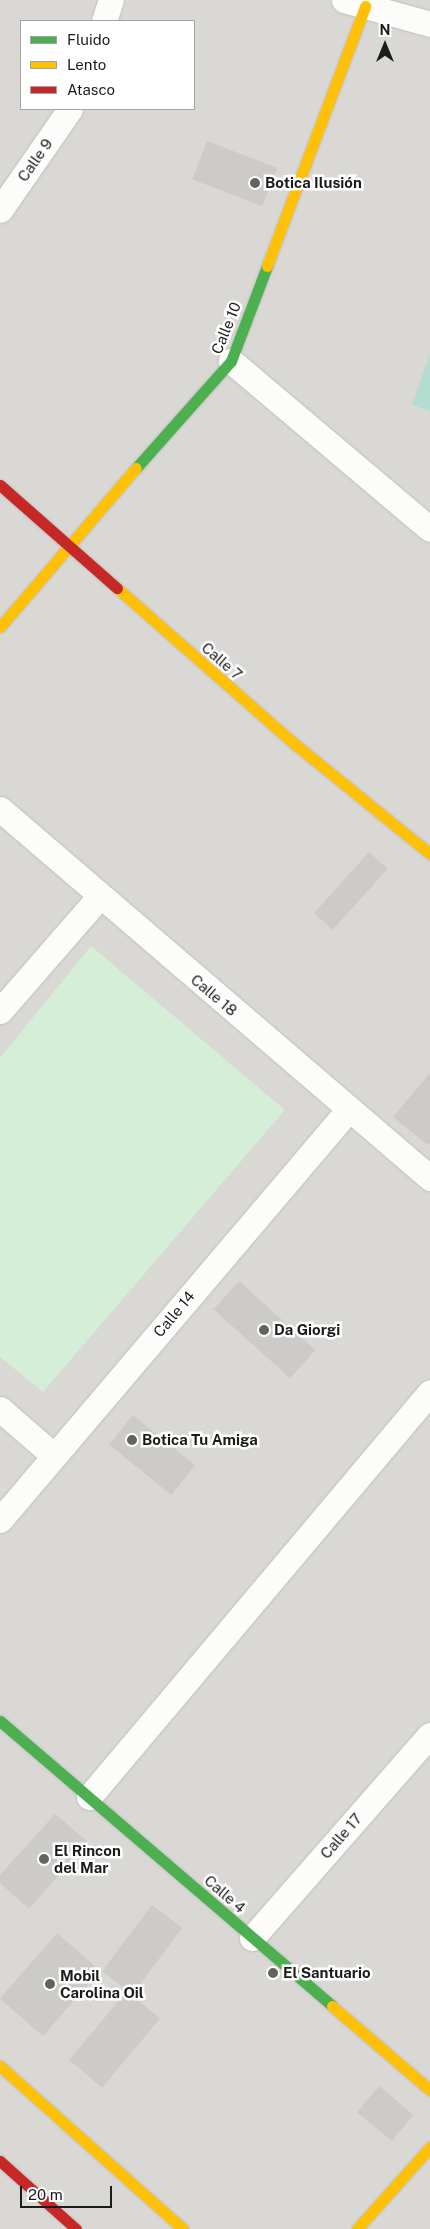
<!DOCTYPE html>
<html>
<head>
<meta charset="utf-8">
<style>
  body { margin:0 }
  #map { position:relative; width:430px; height:2229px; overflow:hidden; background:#eae9e4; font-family:"Public Sans",sans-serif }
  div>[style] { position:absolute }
  .residential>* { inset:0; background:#d9d8d5 }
  .park>* { inset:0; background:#d4eed7 }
  .pitch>* { inset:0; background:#b4ddd1 }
  .building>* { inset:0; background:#cccbc7; transform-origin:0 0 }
  .roads { filter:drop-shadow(0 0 1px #c1c0be) drop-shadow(0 0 1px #c1c0be) }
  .street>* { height:25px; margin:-12.5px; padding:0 12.5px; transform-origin:12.5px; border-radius:12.5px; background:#fcfcfb }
  .fast>* { height:11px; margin:-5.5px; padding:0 5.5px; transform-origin:5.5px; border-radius:5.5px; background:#4caf50 }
  .slow>* { height:11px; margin:-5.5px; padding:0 5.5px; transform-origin:5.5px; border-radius:5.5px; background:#ffc107 }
  .jam>* { height:11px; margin:-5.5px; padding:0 5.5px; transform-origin:5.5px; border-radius:5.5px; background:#c62828 }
  .dots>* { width:14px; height:14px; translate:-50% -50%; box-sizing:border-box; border:2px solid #fff; border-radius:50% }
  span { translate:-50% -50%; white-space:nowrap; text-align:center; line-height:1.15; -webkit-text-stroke:5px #fff; paint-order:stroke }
  .street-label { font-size:15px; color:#1b1b1b }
  .poi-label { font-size:15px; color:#1b1b1b; font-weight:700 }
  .left { translate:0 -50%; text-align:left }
  .legend { position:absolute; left:20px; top:20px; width:175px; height:90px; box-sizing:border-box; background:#fff; border:1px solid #a4a4a4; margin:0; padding:6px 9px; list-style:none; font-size:15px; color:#1b1b1b }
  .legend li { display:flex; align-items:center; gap:10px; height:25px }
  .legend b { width:25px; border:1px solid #a4a4a4 }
  .north { position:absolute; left:360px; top:20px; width:50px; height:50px; -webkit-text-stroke:4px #fff; paint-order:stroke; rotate:0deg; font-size:14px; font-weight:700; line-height:20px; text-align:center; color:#1b1b1b }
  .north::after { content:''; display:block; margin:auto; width:18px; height:22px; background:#1b1b1b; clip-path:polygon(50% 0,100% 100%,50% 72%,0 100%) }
  .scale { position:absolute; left:20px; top:2186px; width:92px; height:22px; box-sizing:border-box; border:2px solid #1b1b1b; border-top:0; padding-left:6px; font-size:15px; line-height:18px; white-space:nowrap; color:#1b1b1b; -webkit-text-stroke:4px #fff; paint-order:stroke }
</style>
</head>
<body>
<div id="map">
  <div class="residential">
    <div style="clip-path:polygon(evenodd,0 0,430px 0,430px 2229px,0 2229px,0 0,21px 21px,194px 21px,194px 109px,21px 109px,21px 21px)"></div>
  </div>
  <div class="park">
    <div style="clip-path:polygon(91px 946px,285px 1110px,43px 1392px,0 1357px,0 1058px)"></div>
  </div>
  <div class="pitch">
    <div style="clip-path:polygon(430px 353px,430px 411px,412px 405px)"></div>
  </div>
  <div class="building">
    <div style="left:207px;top:141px;width:75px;height:41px;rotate:21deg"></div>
    <div style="left:369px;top:852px;width:25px;height:82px;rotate:42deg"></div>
    <div style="clip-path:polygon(430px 1073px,430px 1143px,428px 1145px,393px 1117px)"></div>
    <div style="left:239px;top:1281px;width:103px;height:38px;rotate:42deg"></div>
    <div style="left:133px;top:1415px;width:80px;height:38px;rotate:39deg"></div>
    <div style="clip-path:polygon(55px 1814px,88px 1842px,29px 1909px,0 1883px,0 1875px)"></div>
    <div style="left:152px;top:1905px;width:38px;height:83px;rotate:37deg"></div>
    <div style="left:57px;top:1933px;width:57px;height:87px;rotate:41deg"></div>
    <div style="left:127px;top:1991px;width:43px;height:90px;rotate:40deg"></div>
    <div style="left:379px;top:2086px;width:45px;height:34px;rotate:40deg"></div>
  </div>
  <div class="roads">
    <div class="street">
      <div style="left:344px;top:0;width:89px;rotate:15.6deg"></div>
      <div style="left:104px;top:21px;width:22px;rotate:-72deg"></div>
      <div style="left:0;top:210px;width:123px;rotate:-55.3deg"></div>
      <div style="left:231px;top:361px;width:260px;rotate:40.2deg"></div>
      <div style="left:0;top:809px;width:567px;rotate:40.63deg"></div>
      <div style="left:0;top:1011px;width:151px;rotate:-49deg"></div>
      <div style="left:0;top:1409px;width:70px;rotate:41deg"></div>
      <div style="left:0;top:1520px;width:539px;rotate:-49.66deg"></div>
      <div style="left:89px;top:1797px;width:529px;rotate:-49.9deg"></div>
      <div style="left:252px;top:1938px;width:270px;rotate:-48.8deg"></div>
    </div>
    <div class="fast">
      <div style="left:136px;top:468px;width:143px;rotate:-48.4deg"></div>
      <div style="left:231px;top:361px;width:102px;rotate:-69.2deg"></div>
      <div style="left:0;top:1721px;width:438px;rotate:40.6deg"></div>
    </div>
    <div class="slow">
      <div style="left:267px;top:266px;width:278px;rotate:-69.3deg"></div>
      <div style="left:117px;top:588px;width:238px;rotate:41.3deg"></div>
      <div style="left:296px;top:745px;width:173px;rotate:39.1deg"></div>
      <div style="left:0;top:627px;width:209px;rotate:-49.5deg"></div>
      <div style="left:332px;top:2006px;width:129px;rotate:40.6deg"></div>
      <div style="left:0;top:2066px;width:245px;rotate:41.7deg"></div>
      <div style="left:357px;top:2229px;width:110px;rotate:-48.3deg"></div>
    </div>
    <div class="jam">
      <div style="left:0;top:485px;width:156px;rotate:41.4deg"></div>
      <div style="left:0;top:2161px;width:102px;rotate:41.8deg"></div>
    </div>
  </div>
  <div class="dots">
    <div style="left:255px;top:183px;background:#636361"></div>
    <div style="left:264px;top:1330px;background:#636361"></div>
    <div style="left:132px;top:1440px;background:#636361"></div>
    <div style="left:44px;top:1859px;background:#636361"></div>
    <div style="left:273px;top:1973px;background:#636361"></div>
    <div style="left:50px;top:1984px;background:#636361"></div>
  </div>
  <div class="street-label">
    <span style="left:35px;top:160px;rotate:-55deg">Calle 9</span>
    <span style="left:226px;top:328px;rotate:-68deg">Calle 10</span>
    <span style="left:222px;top:661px;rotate:41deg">Calle 7</span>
    <span style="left:214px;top:995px;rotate:40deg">Calle 18</span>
    <span style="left:174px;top:1314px;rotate:-50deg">Calle 14</span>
    <span style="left:341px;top:1836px;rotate:-49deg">Calle 17</span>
    <span style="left:225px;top:1894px;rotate:41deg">Calle 4</span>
  </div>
  <div class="poi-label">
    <span class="left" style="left:265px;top:183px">Botica Ilusión</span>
    <span class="left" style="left:274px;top:1330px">Da Giorgi</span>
    <span class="left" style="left:142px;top:1440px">Botica Tu Amiga</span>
    <span class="left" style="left:54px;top:1859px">El Rincon<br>del Mar</span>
    <span class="left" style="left:283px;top:1973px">El Santuario</span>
    <span class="left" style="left:60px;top:1984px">Mobil<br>Carolina Oil</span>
  </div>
  <ul class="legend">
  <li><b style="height:6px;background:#4caf50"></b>Fluido</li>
  <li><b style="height:6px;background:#ffc107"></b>Lento</li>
  <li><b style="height:6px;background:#c62828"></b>Atasco</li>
  </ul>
  <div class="north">N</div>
  <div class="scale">20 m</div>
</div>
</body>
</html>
